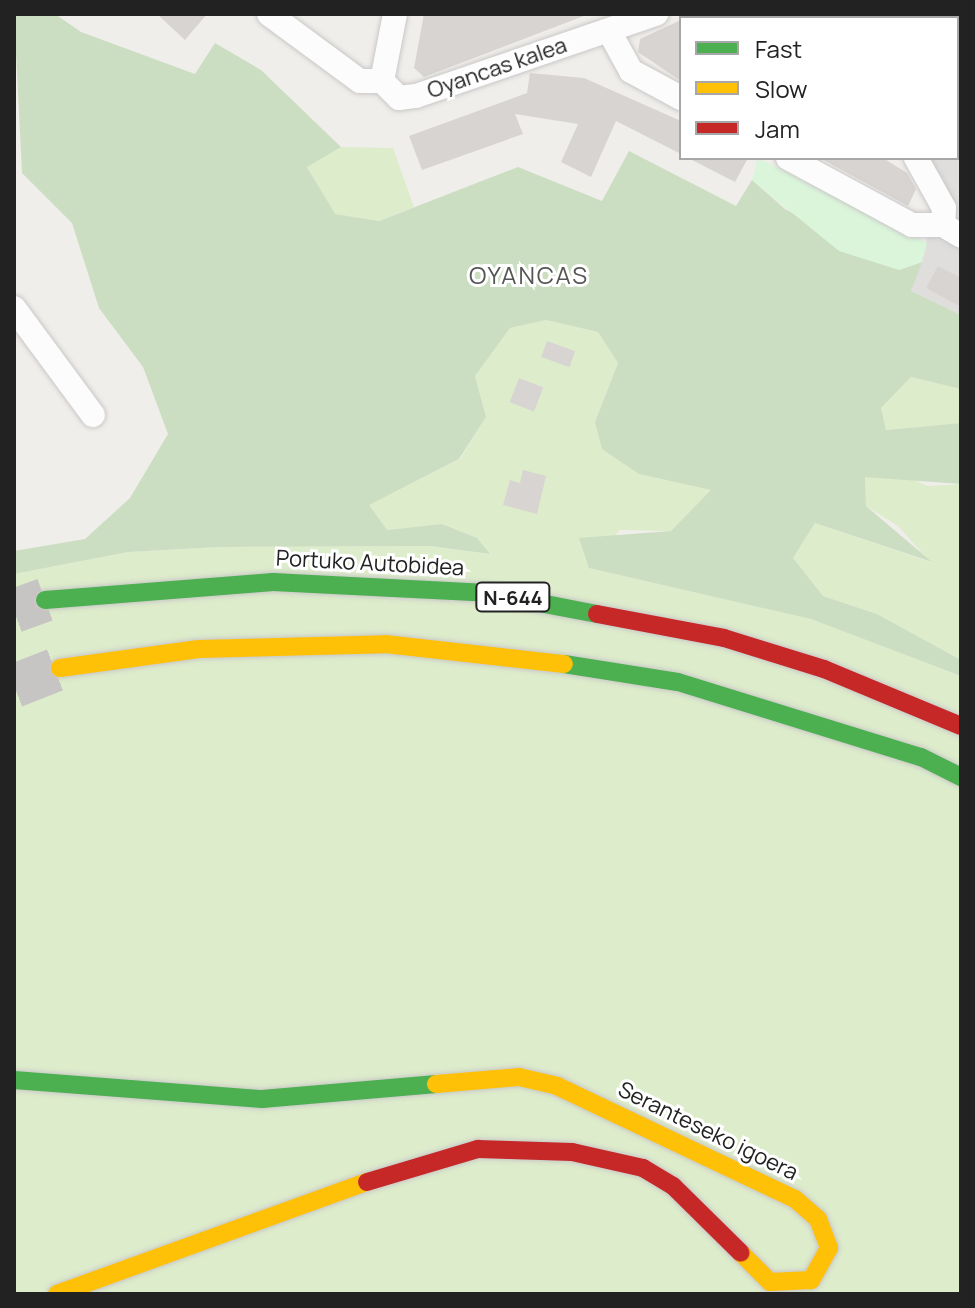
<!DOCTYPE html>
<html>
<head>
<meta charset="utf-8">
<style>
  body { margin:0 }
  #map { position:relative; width:975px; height:1308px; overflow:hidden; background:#f0eeeb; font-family:Manrope,sans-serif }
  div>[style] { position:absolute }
  .residential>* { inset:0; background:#dfdedc }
  .grass>* { inset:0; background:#ddeccb }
  .forest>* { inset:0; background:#cbdec1 }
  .park>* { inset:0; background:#daf5da }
  .parking>* { inset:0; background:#e0dfde }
  .building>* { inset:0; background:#d7d4d2; transform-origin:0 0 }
  .highway-tunnel>* { height:44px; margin-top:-22px; transform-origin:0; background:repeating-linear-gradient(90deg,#c7c5c3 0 44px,transparent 0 66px) }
  .roads { filter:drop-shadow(0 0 2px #c9c8c7) drop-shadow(0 0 2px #c9c8c7) }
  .street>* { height:24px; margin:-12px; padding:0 12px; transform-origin:12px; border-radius:12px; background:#fdfcfc }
  .fast>* { height:18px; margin:-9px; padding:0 9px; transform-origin:9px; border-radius:9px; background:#4caf50 }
  .slow>* { height:18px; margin:-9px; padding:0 9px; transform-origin:9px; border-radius:9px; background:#ffc107 }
  .jam>* { height:18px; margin:-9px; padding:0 9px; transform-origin:9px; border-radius:9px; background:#c62828 }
  span { translate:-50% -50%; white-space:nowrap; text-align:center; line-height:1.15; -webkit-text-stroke:6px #fff; paint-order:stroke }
  .shield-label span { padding:2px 6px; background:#fff; border:2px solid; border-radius:6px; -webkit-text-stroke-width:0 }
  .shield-label { font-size:20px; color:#222; font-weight:700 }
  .street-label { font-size:22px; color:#222 }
  .neighbourhood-label { font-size:24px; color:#555; letter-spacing:2px }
  .frame { position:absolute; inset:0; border:16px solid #222; pointer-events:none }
  .legend { position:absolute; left:679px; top:16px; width:280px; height:144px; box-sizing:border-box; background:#fff; border:2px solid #a7a7a7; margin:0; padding:10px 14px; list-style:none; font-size:24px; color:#222 }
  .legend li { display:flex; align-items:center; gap:16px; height:40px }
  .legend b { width:40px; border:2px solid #a7a7a7 }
</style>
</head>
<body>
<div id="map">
  <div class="residential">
    <div style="clip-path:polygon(834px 14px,961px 14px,961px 315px,911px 291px,934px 216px,951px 191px,929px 158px,957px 158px,957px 18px)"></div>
  </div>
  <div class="grass">
    <div style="clip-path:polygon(341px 147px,393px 148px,414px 207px,378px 221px,334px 214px,307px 166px)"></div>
    <div style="clip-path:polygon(546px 320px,598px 332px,618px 363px,595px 422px,639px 474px,712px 490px,671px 531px,620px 530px,589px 568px,812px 619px,961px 676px,961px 1294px,14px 1294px,14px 574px,128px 552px,219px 547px,430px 546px,489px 554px,477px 538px,442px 524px,387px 530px,368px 505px,460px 459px,486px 417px,475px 376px,510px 328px)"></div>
    <div style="clip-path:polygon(911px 377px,961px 389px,961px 423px,886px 430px,881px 408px)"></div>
    <div style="clip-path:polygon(902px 475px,928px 486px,961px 484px,961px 660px,877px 614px,823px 596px,793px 558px,815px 523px,930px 562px,898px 526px,866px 506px,865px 477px)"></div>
  </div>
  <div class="forest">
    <div style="clip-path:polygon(14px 14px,55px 14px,81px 32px,195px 74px,215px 43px,261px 70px,341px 147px,307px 167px,335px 214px,379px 221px,518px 167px,602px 201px,629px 151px,736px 206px,752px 180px,785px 209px,899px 270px,922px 262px,911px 291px,961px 315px,961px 389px,911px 377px,881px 408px,886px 430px,961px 423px,961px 484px,865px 477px,866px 506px,932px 562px,815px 523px,793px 558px,823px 596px,877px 614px,961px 660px,961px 676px,811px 619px,589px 568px,579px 538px,671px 531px,711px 490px,639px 474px,602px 449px,595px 422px,618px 363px,598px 332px,546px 320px,510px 328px,475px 376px,486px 417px,459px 459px,369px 505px,387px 530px,442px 524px,477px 538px,490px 554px,430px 546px,219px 547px,128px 552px,14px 574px,14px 551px,85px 539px,130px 498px,168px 434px,143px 367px,99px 308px,72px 223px,22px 173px)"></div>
  </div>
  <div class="park">
    <div style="clip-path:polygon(758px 158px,927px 243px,922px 262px,899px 270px,839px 251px,752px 180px)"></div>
  </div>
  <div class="parking">
    <div style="clip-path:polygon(951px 176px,961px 189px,961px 254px,934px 239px,943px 225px,940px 183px)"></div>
  </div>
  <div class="building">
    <div style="clip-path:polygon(157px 14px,207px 14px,185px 40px)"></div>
    <div style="clip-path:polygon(424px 14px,589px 14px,424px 77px,414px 68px)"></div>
    <div style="clip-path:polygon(681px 20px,681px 81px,638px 52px,640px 39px)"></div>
    <div style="clip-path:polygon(530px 73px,584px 78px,681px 121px,681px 154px,616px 121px,591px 177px,561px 162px,578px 124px,515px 114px,523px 134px,422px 170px,409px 136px,527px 93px)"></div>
    <div style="clip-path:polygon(688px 158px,748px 158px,735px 182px)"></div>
    <div style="clip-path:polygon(820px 158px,883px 158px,907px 173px,916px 189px,908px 206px)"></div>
    <div style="clip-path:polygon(938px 266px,961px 278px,961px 307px,926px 288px)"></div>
    <div style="left:547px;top:341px;width:30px;height:17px;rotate:20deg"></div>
    <div style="left:519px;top:378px;width:26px;height:26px;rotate:21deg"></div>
    <div style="clip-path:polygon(523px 470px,546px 476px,537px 514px,503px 505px,510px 480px,520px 483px)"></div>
  </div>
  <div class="highway-tunnel">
    <div style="left:14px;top:611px;width:33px;rotate:-20deg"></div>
    <div style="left:14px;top:686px;width:49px;rotate:-21.4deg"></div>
  </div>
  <div class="roads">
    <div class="street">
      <div style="left:269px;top:14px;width:113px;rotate:36.4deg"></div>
      <div style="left:360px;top:81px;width:22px"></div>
      <div style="left:833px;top:14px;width:4px;rotate:63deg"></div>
      <div style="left:609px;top:31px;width:46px;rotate:61.2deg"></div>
      <div style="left:631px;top:71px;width:57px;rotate:28.4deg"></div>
      <div style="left:382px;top:81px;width:24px;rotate:45deg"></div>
      <div style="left:399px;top:98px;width:17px;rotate:-7deg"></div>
      <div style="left:416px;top:96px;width:254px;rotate:-18.9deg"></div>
      <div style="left:382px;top:81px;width:68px;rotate:-79deg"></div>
      <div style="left:788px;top:158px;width:141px;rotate:28.4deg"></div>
      <div style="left:912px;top:225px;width:31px"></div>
      <div style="left:943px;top:225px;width:21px;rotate:31deg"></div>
      <div style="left:916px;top:158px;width:57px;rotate:60.8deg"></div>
      <div style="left:944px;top:208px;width:17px;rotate:93deg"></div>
      <div style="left:14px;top:308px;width:133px;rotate:53.6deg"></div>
    </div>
    <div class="fast">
      <div style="left:45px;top:600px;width:229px;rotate:-4.5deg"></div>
      <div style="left:273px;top:582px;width:215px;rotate:2.9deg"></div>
      <div style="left:488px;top:593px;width:111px;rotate:10.9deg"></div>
      <div style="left:564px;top:664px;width:115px;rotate:9deg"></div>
      <div style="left:678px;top:682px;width:254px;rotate:17.2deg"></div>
      <div style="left:921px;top:757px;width:45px;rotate:26.6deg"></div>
      <div style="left:14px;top:1080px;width:249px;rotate:4.4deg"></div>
      <div style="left:262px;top:1099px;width:175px;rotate:-4.9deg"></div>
    </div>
    <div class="slow">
      <div style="left:60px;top:668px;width:140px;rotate:-7.8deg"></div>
      <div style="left:199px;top:649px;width:186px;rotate:-1.5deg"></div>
      <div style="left:385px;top:644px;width:180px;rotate:6.4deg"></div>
      <div style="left:436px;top:1084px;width:83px;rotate:-4.8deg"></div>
      <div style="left:519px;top:1077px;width:39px;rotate:13deg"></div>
      <div style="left:557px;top:1086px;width:263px;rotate:25.4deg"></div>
      <div style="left:795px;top:1199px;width:30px;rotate:41deg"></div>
      <div style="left:818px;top:1219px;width:31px;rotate:69deg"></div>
      <div style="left:829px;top:1248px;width:37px;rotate:119deg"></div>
      <div style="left:811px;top:1280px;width:41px;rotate:177.2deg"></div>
      <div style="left:770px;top:1282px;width:41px;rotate:-135deg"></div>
      <div style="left:57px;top:1294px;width:330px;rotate:-19.9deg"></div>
    </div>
    <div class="jam">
      <div style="left:597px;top:614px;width:129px;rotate:10.7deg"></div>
      <div style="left:724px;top:638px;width:105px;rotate:17.2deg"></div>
      <div style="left:824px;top:669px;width:148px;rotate:22.6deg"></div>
      <div style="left:367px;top:1182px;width:116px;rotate:-16.6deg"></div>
      <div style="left:478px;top:1149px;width:94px;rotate:1.8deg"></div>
      <div style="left:572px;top:1152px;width:73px;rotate:12.7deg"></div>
      <div style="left:643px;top:1168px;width:35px;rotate:31deg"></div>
      <div style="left:673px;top:1186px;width:95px;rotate:44.6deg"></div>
    </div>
  </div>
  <div class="shield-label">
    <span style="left:513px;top:597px">N-644</span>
  </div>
  <div class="street-label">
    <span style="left:497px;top:68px;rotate:-19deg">Oyancas kalea</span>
    <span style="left:370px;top:563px;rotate:3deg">Portuko Autobidea</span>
    <span style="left:708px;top:1131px;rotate:26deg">Seranteseko igoera</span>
  </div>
  <div class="neighbourhood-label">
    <span style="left:529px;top:275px">OYANCAS</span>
  </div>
  <div class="frame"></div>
  <ul class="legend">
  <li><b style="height:10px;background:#4caf50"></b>Fast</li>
  <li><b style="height:10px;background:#ffc107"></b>Slow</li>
  <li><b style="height:10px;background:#c62828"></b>Jam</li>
  </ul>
</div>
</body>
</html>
